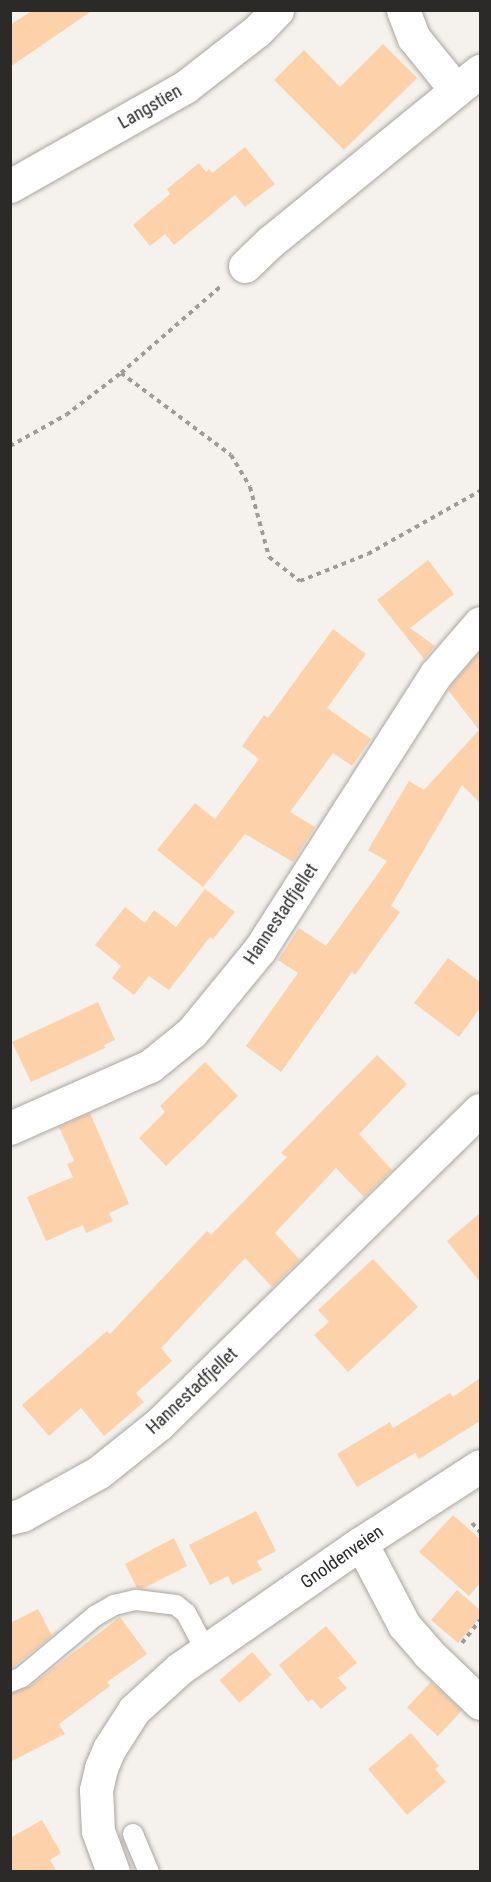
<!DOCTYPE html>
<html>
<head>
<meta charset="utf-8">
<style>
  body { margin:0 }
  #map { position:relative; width:491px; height:1882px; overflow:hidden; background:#f5f1ec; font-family:"Roboto Condensed",sans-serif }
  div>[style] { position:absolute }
  .building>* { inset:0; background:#fdd2aa; transform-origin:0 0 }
  .path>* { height:4px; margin-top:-2px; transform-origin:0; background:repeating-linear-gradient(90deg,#9f9c98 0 4.5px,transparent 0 9px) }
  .roads { filter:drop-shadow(0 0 2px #a9a6a1) drop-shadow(0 0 2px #a9a6a1) }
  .lane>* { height:20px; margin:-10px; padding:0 10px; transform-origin:10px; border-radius:10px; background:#fff }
  .street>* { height:33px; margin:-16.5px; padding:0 16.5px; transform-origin:16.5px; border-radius:16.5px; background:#fff }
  span { translate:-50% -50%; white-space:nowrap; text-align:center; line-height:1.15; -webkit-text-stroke:4.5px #fff; paint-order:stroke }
  .street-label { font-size:18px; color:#2b2a28 }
  .frame { position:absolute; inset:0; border:12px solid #2b2a28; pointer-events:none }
</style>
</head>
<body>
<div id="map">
  <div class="building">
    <div style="clip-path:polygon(33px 10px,93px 10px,10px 67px,10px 25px)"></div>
    <div style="clip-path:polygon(383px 44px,417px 78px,344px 150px,274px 80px,304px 50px,340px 87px)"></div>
    <div style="clip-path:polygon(245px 147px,275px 184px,245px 207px,235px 195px,174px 245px,165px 234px,150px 246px,133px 225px,170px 194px,167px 189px,199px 163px,206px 172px,209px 169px,212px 173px)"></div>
    <div style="clip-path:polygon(428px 560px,454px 594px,410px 628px,435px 646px,424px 659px,377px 600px)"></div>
    <div style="clip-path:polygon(333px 629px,366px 654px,327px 708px,371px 739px,352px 766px,333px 753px,290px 812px,315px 827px,293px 862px,245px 834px,203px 887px,157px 850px,195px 803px,215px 819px,259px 759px,242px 746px,264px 715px,268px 718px)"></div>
    <div style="clip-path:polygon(480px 651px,480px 803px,462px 785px,391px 906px,400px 912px,355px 975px,352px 972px,281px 1072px,246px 1046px,298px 973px,278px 960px,299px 928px,326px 946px,387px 861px,368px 850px,409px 781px,424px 790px,479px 730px,448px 690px)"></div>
    <div style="clip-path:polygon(205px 889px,235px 912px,213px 939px,210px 937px,169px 990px,149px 976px,134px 995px,112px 978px,121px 966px,95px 945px,125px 907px,145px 923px,154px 910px,176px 927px)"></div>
    <div style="clip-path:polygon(448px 958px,480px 982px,480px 1008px,459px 1037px,414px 1003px)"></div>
    <div style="clip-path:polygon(98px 1002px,115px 1040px,104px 1045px,105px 1048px,31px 1082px,12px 1042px)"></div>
    <div style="clip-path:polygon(377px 1055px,407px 1084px,359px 1134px,392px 1170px,364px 1197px,336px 1168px,275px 1233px,300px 1260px,272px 1287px,245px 1258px,161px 1348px,172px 1361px,136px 1393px,144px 1402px,104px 1436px,81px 1408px,49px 1436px,22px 1405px,107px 1331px,110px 1334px,207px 1231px,211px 1235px,287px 1157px,281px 1153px)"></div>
    <div style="clip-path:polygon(205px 1062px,238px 1096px,166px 1166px,139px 1138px,165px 1112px,160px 1106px)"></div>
    <div style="clip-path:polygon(90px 1113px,129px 1204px,109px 1213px,113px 1221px,86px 1233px,83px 1225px,46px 1241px,27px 1197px,73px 1177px,67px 1164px,74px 1161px,59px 1127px)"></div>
    <div style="clip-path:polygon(480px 1213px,480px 1282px,447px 1241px)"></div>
    <div style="clip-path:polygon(373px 1259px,418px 1307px,348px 1372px,314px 1335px,329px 1322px,318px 1310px)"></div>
    <div style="clip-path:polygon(480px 1378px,480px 1421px,419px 1459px,415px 1453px,357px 1487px,337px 1454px,390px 1422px,393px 1428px,450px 1393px,453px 1397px)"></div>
    <div style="clip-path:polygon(256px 1511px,276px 1551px,257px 1561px,262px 1570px,232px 1585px,228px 1576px,210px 1585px,189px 1545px)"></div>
    <div style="clip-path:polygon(453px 1515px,480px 1539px,480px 1583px,469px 1596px,419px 1552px)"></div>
    <div style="clip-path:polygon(174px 1538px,187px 1566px,142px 1589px,137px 1588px,125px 1564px)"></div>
    <div style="clip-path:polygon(457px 1590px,480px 1610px,480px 1617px,458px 1643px,431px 1620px)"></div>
    <div style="clip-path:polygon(38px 1609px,52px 1636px,10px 1669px,10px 1623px)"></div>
    <div style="clip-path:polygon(120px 1617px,147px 1654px,107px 1682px,110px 1686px,59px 1724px,65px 1734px,10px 1762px,10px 1694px,30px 1686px)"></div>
    <div style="clip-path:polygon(326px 1626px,357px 1663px,338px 1678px,347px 1688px,321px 1709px,312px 1699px,308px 1702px,279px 1665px)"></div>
    <div style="left:252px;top:1652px;width:30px;height:43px;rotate:49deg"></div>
    <div style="left:431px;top:1682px;width:42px;height:35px;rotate:43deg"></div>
    <div style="clip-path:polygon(411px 1733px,439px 1766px,435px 1769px,446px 1782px,407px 1815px,368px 1769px)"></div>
    <div style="clip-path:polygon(42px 1820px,61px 1853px,50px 1860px,57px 1872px,10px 1872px,10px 1838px)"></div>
  </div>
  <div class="path">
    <div style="left:121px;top:373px;width:137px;rotate:36.7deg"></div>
    <div style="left:231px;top:455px;width:37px;rotate:59deg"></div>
    <div style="left:250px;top:487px;width:73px;rotate:74.8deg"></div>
    <div style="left:269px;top:557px;width:39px;rotate:38deg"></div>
    <div style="left:300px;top:581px;width:73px;rotate:-21.7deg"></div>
    <div style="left:368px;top:554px;width:129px;rotate:-29.4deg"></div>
    <div style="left:10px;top:446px;width:64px;rotate:-29deg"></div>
    <div style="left:66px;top:415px;width:69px;rotate:-37.4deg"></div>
    <div style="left:121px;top:373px;width:133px;rotate:-41deg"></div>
    <div style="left:472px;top:1523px;width:12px;rotate:48deg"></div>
    <div style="left:462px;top:1643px;width:29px;rotate:-52deg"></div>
  </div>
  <div class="roads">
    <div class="lane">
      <div style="left:10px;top:1682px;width:13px;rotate:-23deg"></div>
      <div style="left:22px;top:1677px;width:95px;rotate:-39.9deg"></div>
      <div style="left:95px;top:1616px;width:22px;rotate:-30deg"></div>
      <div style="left:114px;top:1605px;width:23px;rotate:-13deg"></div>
      <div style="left:136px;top:1600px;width:40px;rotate:7.1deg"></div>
      <div style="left:176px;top:1605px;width:13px;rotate:39deg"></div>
      <div style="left:186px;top:1613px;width:43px;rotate:62.2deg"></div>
      <div style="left:133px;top:1834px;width:41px;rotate:67.2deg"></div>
    </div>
    <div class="street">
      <div style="left:403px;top:10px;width:30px;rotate:69deg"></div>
      <div style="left:414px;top:38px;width:67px;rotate:51.1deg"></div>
      <div style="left:10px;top:186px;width:201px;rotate:-29.5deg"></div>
      <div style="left:185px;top:87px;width:91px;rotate:-37.9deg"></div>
      <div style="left:257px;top:31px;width:29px;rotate:-46deg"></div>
      <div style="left:245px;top:266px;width:35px;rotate:-44deg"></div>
      <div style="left:270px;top:242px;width:271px;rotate:-39.2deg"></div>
      <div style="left:10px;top:1128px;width:153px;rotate:-23.9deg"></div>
      <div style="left:150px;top:1066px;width:54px;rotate:-39deg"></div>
      <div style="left:192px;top:1032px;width:107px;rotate:-50.7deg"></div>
      <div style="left:260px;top:949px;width:326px;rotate:-57.4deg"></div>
      <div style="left:436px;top:674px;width:67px;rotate:-49.2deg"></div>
      <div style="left:10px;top:1518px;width:12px;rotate:-14deg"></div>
      <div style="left:22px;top:1515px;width:88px;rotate:-29.2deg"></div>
      <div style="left:99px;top:1472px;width:77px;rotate:-38.7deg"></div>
      <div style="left:159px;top:1424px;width:449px;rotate:-44.4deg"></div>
      <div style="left:361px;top:1543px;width:93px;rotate:62.3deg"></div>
      <div style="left:404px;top:1625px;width:37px;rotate:49deg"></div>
      <div style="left:428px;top:1653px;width:72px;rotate:43.9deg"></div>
      <div style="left:113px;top:1872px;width:44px;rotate:-110.1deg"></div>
      <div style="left:98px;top:1831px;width:41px;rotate:-92.8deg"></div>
      <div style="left:96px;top:1790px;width:23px;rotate:-77deg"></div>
      <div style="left:101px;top:1768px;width:21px;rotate:-67deg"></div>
      <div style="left:109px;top:1749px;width:46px;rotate:-57.3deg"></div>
      <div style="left:134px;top:1710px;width:61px;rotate:-42.3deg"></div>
      <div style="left:179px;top:1669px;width:221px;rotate:-34.7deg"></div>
      <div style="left:361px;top:1543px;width:142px;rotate:-32.9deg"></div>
    </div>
  </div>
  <div class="street-label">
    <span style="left:150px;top:107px;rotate:-30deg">Langstien</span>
    <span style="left:281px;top:914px;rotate:-56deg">Hannestadfjellet</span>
    <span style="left:192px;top:1391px;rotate:-43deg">Hannestadfjellet</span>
    <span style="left:342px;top:1557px;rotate:-35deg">Gnoldenveien</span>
  </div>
  <div class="frame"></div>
</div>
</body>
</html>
